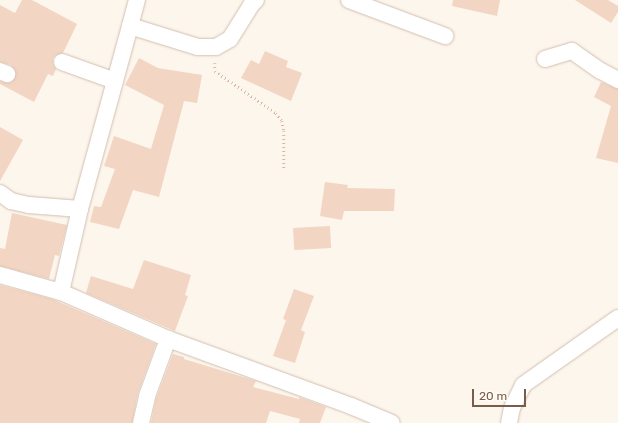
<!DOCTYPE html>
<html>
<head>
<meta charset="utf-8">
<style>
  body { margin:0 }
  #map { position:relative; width:618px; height:423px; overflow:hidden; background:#fdf6ec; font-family:Rubik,sans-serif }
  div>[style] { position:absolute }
  .building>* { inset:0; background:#f3d5c3; transform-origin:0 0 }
  .path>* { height:2.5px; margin-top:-1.25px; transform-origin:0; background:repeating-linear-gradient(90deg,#d9b8a5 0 1px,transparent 0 4px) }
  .roads { filter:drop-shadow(0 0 1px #d1beb0) drop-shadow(0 0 1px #d1beb0) }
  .street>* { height:16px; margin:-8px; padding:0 8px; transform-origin:8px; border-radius:8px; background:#fff }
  span { translate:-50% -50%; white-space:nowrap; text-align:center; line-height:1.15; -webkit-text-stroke:3px #fffaf3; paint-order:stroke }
  .scale { position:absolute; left:472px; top:389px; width:54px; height:18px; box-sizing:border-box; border:2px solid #7a5c4d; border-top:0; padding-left:5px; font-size:12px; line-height:14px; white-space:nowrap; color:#7a5c4d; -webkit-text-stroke:3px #fffaf3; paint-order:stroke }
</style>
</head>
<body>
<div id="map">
  <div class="building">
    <div style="clip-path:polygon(22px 0,32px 0,77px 24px,63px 53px,56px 55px,53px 58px,53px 64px,56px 69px,53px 76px,48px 74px,34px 102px,0 84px,0 81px,8px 83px,12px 82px,16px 73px,11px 65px,0 62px,0 5px,15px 13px)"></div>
    <div style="clip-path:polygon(453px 0,500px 0,497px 16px,452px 6px)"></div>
    <div style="clip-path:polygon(575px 0,608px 0,618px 6px,618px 12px,611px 23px)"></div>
    <div style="clip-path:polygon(265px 51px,288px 61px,286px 67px,302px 73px,291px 101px,241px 78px,251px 60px,259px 64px)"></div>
    <div style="clip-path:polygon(139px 58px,158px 68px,202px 75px,197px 103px,184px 101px,159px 197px,133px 190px,119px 229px,90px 222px,94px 206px,101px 207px,115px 169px,104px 166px,114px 136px,151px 149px,164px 105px,125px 85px)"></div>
    <div style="clip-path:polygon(601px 82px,618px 89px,618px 163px,596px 158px,611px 106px,594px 97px)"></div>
    <div style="clip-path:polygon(0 127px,23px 140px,0 181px)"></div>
    <div style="clip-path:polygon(325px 182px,348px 185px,347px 188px,395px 189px,394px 211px,344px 211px,342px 220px,320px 216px)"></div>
    <div style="clip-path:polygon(12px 213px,67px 225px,59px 256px,55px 255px,49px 279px,0 266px,0 248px,5px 249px)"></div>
    <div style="left:330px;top:226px;width:22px;height:37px;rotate:87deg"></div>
    <div style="clip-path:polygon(144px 260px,191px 275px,185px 295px,188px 296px,175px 331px,86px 293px,91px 276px,133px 289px)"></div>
    <div style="clip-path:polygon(0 285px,52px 299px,156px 344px,138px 393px,132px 423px,0 423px)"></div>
    <div style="clip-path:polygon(294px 289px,314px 296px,301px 330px,305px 332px,295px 363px,273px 356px,286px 320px,283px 319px)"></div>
    <div style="clip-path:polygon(173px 354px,184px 357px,184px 359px,256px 381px,253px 387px,299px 399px,299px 397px,326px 407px,320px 423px,299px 423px,300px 419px,270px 411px,266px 423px,151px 423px,156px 399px)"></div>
  </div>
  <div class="path">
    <div style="left:215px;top:63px;width:8px;rotate:90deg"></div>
    <div style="left:215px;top:71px;width:74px;rotate:34.5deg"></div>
    <div style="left:276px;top:113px;width:10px;rotate:53deg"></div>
    <div style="left:282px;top:121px;width:10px;rotate:79deg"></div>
    <div style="left:284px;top:131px;width:39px;rotate:90deg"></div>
  </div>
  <div class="roads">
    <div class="street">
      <div style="left:349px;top:0;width:103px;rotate:20.6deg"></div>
      <div style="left:130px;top:26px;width:27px;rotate:-75deg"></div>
      <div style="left:545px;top:59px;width:28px;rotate:-17deg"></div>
      <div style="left:572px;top:51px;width:35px;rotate:35deg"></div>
      <div style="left:601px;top:71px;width:19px;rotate:28deg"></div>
      <div style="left:62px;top:62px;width:56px;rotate:19.7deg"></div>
      <div style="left:0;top:71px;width:8px;rotate:23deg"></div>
      <div style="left:0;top:193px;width:14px;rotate:36deg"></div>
      <div style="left:11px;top:201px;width:18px;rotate:13deg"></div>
      <div style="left:29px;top:205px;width:51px;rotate:4.5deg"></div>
      <div style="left:0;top:275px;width:63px;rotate:15.6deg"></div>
      <div style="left:61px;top:292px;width:117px;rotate:23.7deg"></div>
      <div style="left:168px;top:339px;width:195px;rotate:20.1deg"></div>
      <div style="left:351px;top:406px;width:44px;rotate:22.5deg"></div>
      <div style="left:61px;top:292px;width:85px;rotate:-77.1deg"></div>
      <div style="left:80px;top:209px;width:190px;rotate:-74.7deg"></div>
      <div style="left:130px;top:26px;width:71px;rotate:17.2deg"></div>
      <div style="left:198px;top:47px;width:18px"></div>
      <div style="left:216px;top:47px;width:16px;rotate:-30deg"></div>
      <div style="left:230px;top:39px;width:40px;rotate:-58deg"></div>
      <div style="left:251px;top:5px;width:7px;rotate:-45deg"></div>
      <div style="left:141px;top:423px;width:28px;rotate:-77deg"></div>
      <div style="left:147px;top:396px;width:61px;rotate:-69.8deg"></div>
      <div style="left:509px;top:423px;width:15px;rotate:-79deg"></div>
      <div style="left:512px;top:408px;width:25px;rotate:-64deg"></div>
      <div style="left:523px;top:385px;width:116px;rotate:-35.2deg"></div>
    </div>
  </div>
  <div class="scale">20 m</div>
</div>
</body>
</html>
